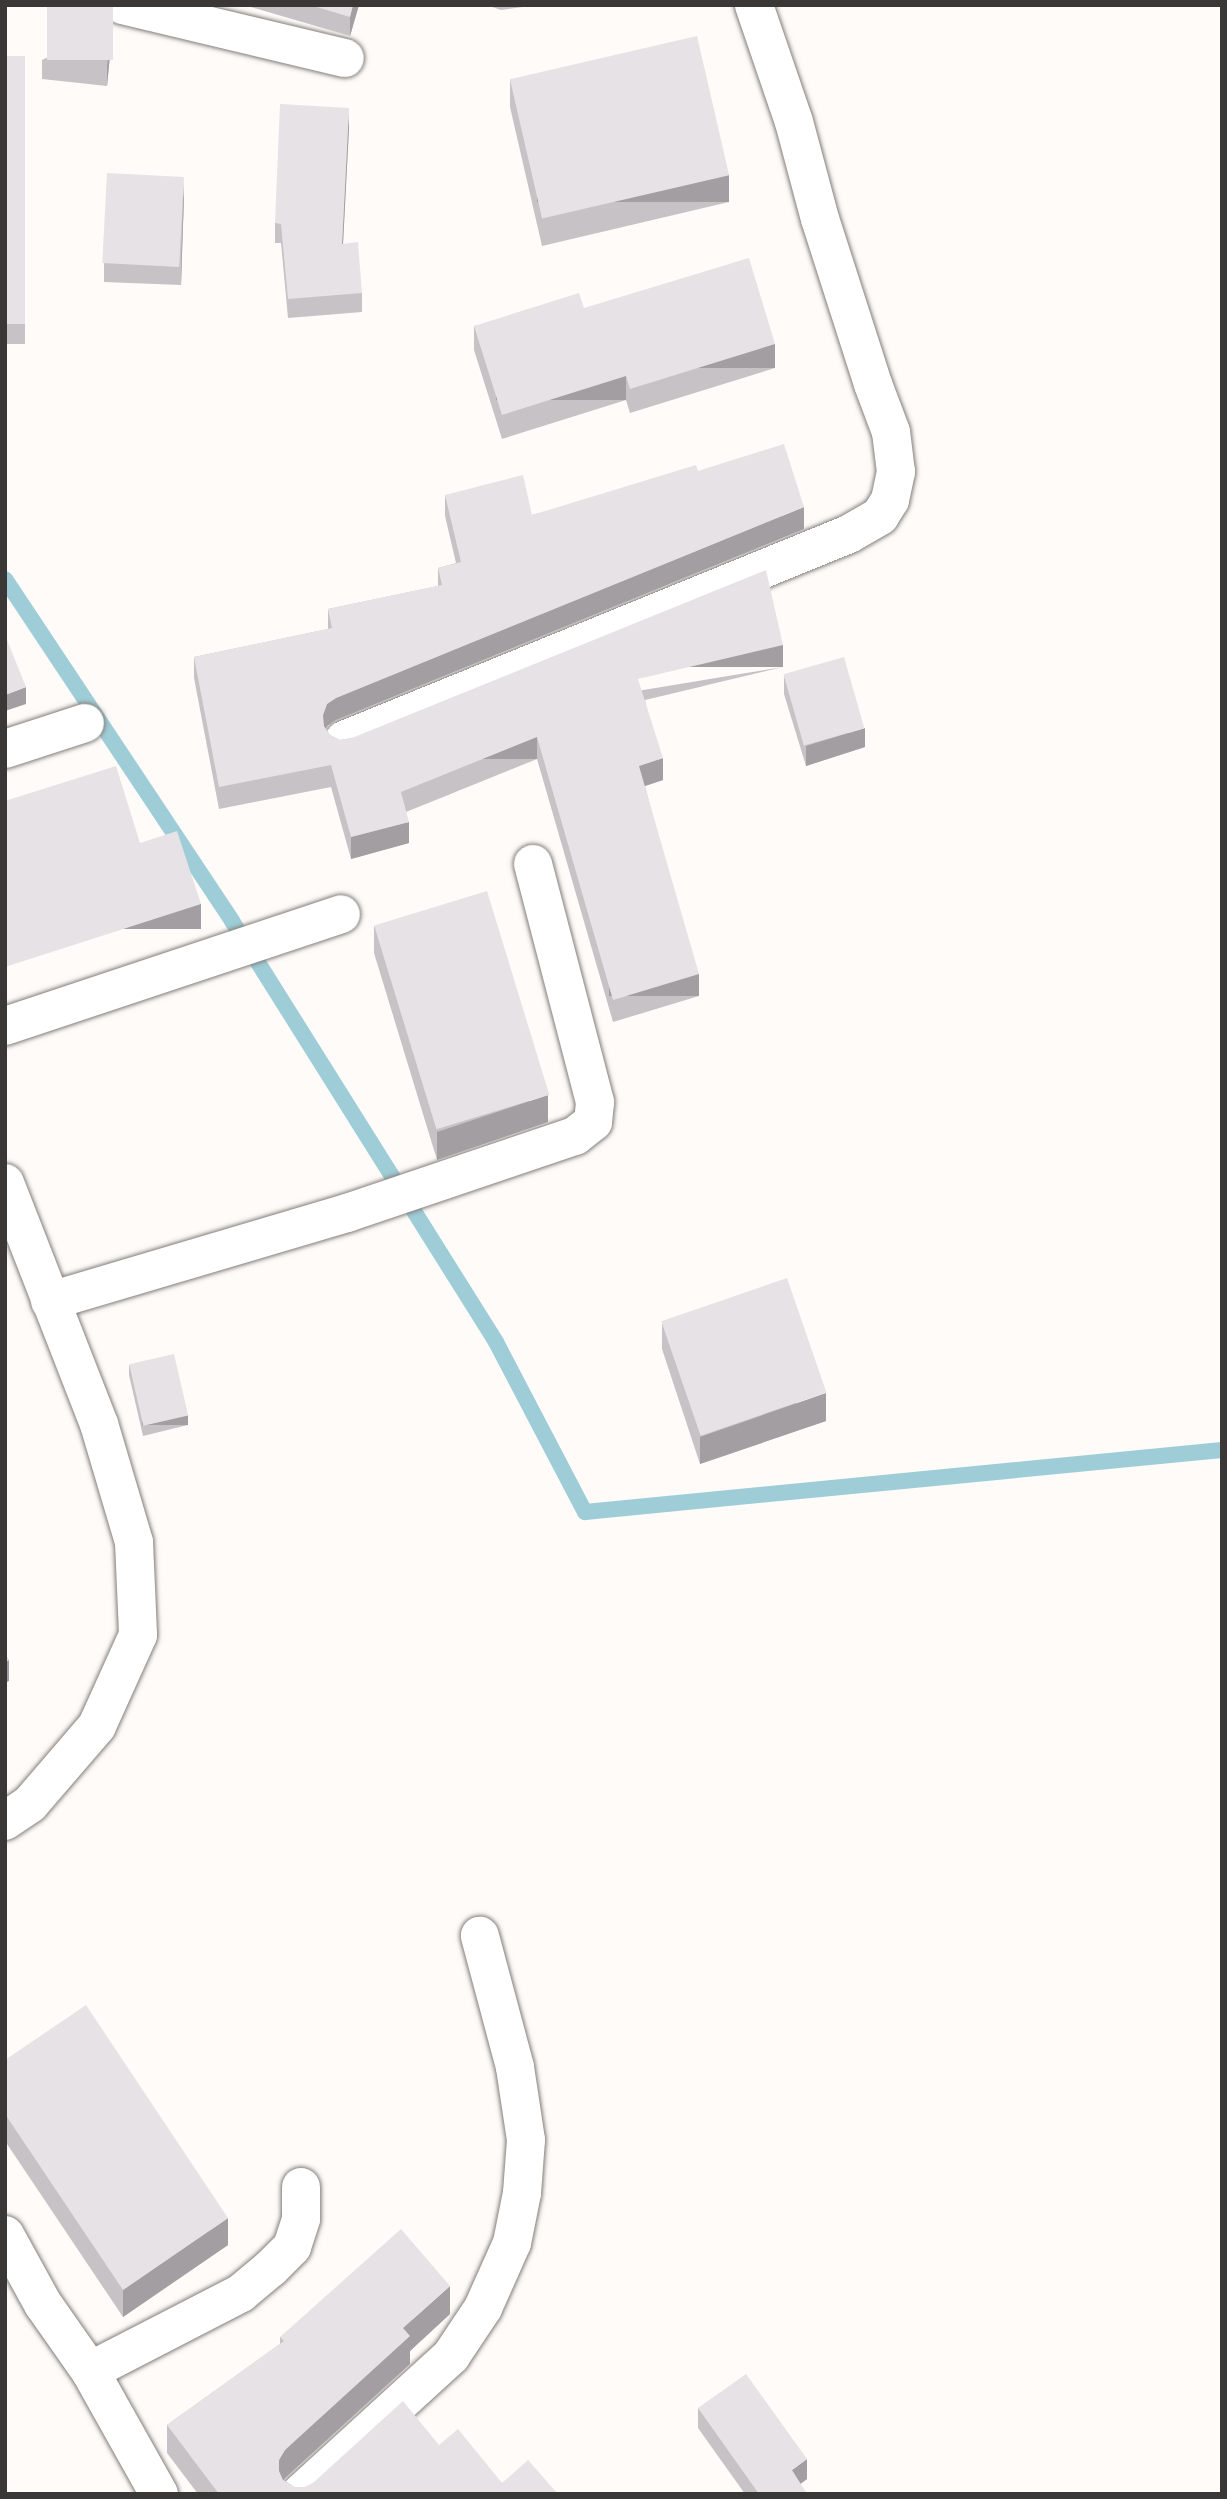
<!DOCTYPE html>
<html>
<head>
<meta charset="utf-8">
<style>
  body { margin:0 }
  #map { position:relative; width:1227px; height:2499px; overflow:hidden; background:#fefbf8; font-family:"Libre Baskerville",serif }
  div>[style] { position:absolute }
  .stream>* { height:16px; margin:-8px; padding:0 8px; transform-origin:8px; border-radius:8px; background:#9ecdd8 }
  .roads { filter:drop-shadow(0 0 2px #847e7a) drop-shadow(0 0 2px #847e7a) }
  .minor>* { height:38px; margin:-19px; padding:0 19px; transform-origin:19px; border-radius:19px; background:#fff }
  .wall>* { inset:0; background:#c7c2c6; transform-origin:0 0 }
  .shaded-wall>* { inset:0; background:#a29ea1; transform-origin:0 0 }
  .building>* { inset:0; background:#e7e2e6; transform-origin:0 0 }
  span { translate:-50% -50%; white-space:nowrap; text-align:center; line-height:1.15; -webkit-text-stroke:6px #fefbf8; paint-order:stroke }
  .frame { position:absolute; inset:0; border:7px solid #3a3836; pointer-events:none }
</style>
</head>
<body>
<div id="map">
  <div class="stream">
    <div style="left:5px;top:579px;width:410px;rotate:56.4deg"></div>
    <div style="left:232px;top:921px;width:497px;rotate:57.9deg"></div>
    <div style="left:496px;top:1342px;width:192px;rotate:62.4deg"></div>
    <div style="left:585px;top:1512px;width:640px;rotate:-5.56deg"></div>
  </div>
  <div class="roads">
    <div class="minor">
      <div style="left:122px;top:5px;width:229px;rotate:13.4deg"></div>
      <div style="left:344px;top:740px;width:545px;rotate:-22.19deg"></div>
      <div style="left:849px;top:534px;width:36px;rotate:-30deg"></div>
      <div style="left:880px;top:516px;width:19px;rotate:-58deg"></div>
      <div style="left:890px;top:500px;width:29px;rotate:-78deg"></div>
      <div style="left:896px;top:472px;width:40px;rotate:-97.1deg"></div>
      <div style="left:891px;top:432px;width:51px;rotate:-110.6deg"></div>
      <div style="left:873px;top:384px;width:173px;rotate:-107.8deg"></div>
      <div style="left:820px;top:219px;width:100px;rotate:-105deg"></div>
      <div style="left:794px;top:122px;width:124px;rotate:-108.9deg"></div>
      <div style="left:5px;top:749px;width:84px;rotate:-18deg"></div>
      <div style="left:5px;top:1026px;width:354px;rotate:-18.4deg"></div>
      <div style="left:5px;top:1183px;width:259px;rotate:68.7deg"></div>
      <div style="left:99px;top:1424px;width:123px;rotate:73.5deg"></div>
      <div style="left:134px;top:1542px;width:93px;rotate:87.5deg"></div>
      <div style="left:138px;top:1635px;width:100px;rotate:114.3deg"></div>
      <div style="left:97px;top:1726px;width:103px;rotate:130.7deg"></div>
      <div style="left:30px;top:1804px;width:30px;rotate:146deg"></div>
      <div style="left:50px;top:1301px;width:310px;rotate:-16.5deg"></div>
      <div style="left:347px;top:1213px;width:241px;rotate:-18.7deg"></div>
      <div style="left:575px;top:1136px;width:23px;rotate:-38deg"></div>
      <div style="left:593px;top:1122px;width:20px;rotate:-84deg"></div>
      <div style="left:595px;top:1102px;width:246px;rotate:-104.6deg"></div>
      <div style="left:5px;top:2235px;width:79px;rotate:61.2deg"></div>
      <div style="left:43px;top:2304px;width:82px;rotate:55deg"></div>
      <div style="left:90px;top:2371px;width:141px;rotate:60.7deg"></div>
      <div style="left:90px;top:2371px;width:170px;rotate:-27.3deg"></div>
      <div style="left:241px;top:2293px;width:39px;rotate:-40deg"></div>
      <div style="left:271px;top:2268px;width:30px;rotate:-45deg"></div>
      <div style="left:292px;top:2247px;width:29px;rotate:-72deg"></div>
      <div style="left:301px;top:2219px;width:32px;rotate:-90deg"></div>
      <div style="left:300px;top:2494px;width:205px;rotate:-42.4deg"></div>
      <div style="left:451px;top:2356px;width:58px;rotate:-56.3deg"></div>
      <div style="left:483px;top:2308px;width:71px;rotate:-66deg"></div>
      <div style="left:512px;top:2243px;width:51px;rotate:-78.7deg"></div>
      <div style="left:522px;top:2193px;width:53px;rotate:-85.7deg"></div>
      <div style="left:526px;top:2140px;width:74px;rotate:-98.6deg"></div>
      <div style="left:515px;top:2067px;width:136px;rotate:-105deg"></div>
    </div>
  </div>
  <div class="wall">
    <div style="clip-path:polygon(244px 5px,359px 5px,350px 36px)"></div>
    <div style="clip-path:polygon(486px 5px,537px 5px,501px 10px)"></div>
    <div style="clip-path:polygon(113px 24px,107px 86px,42px 79px,42px 60px)"></div>
    <div style="left:5px;top:56px;width:20px;height:288px"></div>
    <div style="clip-path:polygon(510px 79px,729px 202px,542px 246px,510px 107px)"></div>
    <div style="clip-path:polygon(349px 128px,343px 244px,362px 293px,362px 312px,288px 318px,281px 243px,275px 243px,275px 223px)"></div>
    <div style="clip-path:polygon(184px 196px,181px 285px,104px 282px,104px 263px)"></div>
    <div style="clip-path:polygon(584px 308px,775px 368px,630px 413px,626px 400px,502px 439px,474px 350px,474px 326px)"></div>
    <div style="clip-path:polygon(698px 471px,804px 529px,336px 720px,327px 726px,326px 729px,330px 735px,340px 740px,352px 738px,783px 667px,645px 700px,663px 780px,645px 786px,699px 996px,613px 1022px,537px 759px,406px 812px,409px 843px,351px 859px,331px 787px,219px 809px,194px 678px,194px 657px,328px 629px,328px 609px,438px 586px,438px 568px,456px 563px,445px 516px,445px 495px,532px 515px)"></div>
    <div style="clip-path:polygon(784px 675px,865px 747px,806px 766px,784px 694px)"></div>
    <div style="clip-path:polygon(374px 926px,548px 1122px,437px 1160px,374px 953px)"></div>
    <div style="clip-path:polygon(662px 1322px,826px 1421px,700px 1464px,662px 1349px)"></div>
    <div style="clip-path:polygon(129px 1365px,188px 1425px,143px 1436px,129px 1375px)"></div>
    <div style="clip-path:polygon(5px 2060px,228px 2245px,123px 2317px,5px 2141px)"></div>
    <div style="clip-path:polygon(450px 2314px,410px 2351px,410px 2364px,284px 2480px,294px 2487px,305px 2487px,439px 2445px,502px 2483px,558px 2494px,198px 2494px,167px 2453px,167px 2425px,280px 2344px,280px 2337px)"></div>
    <div style="clip-path:polygon(698px 2408px,807px 2479px,800px 2484px,807px 2494px,745px 2494px,698px 2428px)"></div>
  </div>
  <div class="shaded-wall">
    <div style="clip-path:polygon(113px 5px,113px 24px,107px 86px,107px 67px)"></div>
    <div style="clip-path:polygon(353px 5px,359px 5px,350px 36px,350px 17px)"></div>
    <div style="clip-path:polygon(349px 108px,349px 128px,342px 263px,342px 244px)"></div>
    <div style="left:729px;top:175px;width:27px;height:192px;rotate:90deg"></div>
    <div style="clip-path:polygon(184px 177px,184px 196px,181px 285px,181px 266px)"></div>
    <div style="left:775px;top:344px;width:24px;height:152px;rotate:90deg"></div>
    <div style="left:626px;top:376px;width:24px;height:130px;rotate:90deg"></div>
    <div style="clip-path:polygon(804px 507px,804px 529px,336px 720px,327px 726px,323px 736px,323px 715px,327px 704px,336px 698px)"></div>
    <div style="left:783px;top:645px;width:22px;height:149px;rotate:90deg"></div>
    <div style="clip-path:polygon(26px 687px,26px 704px,5px 711px,5px 695px)"></div>
    <div style="clip-path:polygon(865px 728px,865px 747px,806px 766px,806px 746px)"></div>
    <div style="left:537px;top:737px;width:22px;height:147px;rotate:90deg"></div>
    <div style="clip-path:polygon(663px 758px,663px 780px,639px 788px,639px 766px)"></div>
    <div style="clip-path:polygon(409px 822px,409px 843px,351px 859px,351px 837px)"></div>
    <div style="left:201px;top:904px;width:25px;height:206px;rotate:90deg"></div>
    <div style="left:699px;top:974px;width:22px;height:90px;rotate:90deg"></div>
    <div style="clip-path:polygon(548px 1095px,548px 1122px,437px 1160px,437px 1132px)"></div>
    <div style="clip-path:polygon(826px 1393px,826px 1421px,700px 1464px,700px 1437px)"></div>
    <div style="left:188px;top:1415px;width:10px;height:46px;rotate:90deg"></div>
    <div style="clip-path:polygon(9px 1660px,9px 1681px,5px 1683px,5px 1662px)"></div>
    <div style="clip-path:polygon(228px 2218px,228px 2245px,123px 2317px,123px 2290px)"></div>
    <div style="clip-path:polygon(450px 2286px,450px 2314px,410px 2351px,410px 2364px,285px 2478px,279px 2488px,279px 2460px,285px 2450px,403px 2328px)"></div>
    <div style="clip-path:polygon(807px 2459px,807px 2479px,792px 2490px,792px 2470px)"></div>
  </div>
  <div class="building">
    <div style="left:47px;top:5px;width:66px;height:55px"></div>
    <div style="clip-path:polygon(310px 5px,353px 5px,350px 17px)"></div>
    <div style="left:697px;top:36px;width:143px;height:192px;rotate:77deg"></div>
    <div style="left:5px;top:56px;width:20px;height:268px"></div>
    <div style="clip-path:polygon(280px 104px,349px 108px,342px 244px,358px 242px,362px 293px,288px 299px,281px 224px,275px 223px)"></div>
    <div style="left:107px;top:173px;width:77px;height:90px;rotate:3deg"></div>
    <div style="clip-path:polygon(749px 258px,775px 344px,630px 389px,626px 376px,502px 415px,474px 326px,579px 293px,584px 308px)"></div>
    <div style="clip-path:polygon(784px 444px,804px 507px,336px 698px,327px 704px,323px 715px,324px 726px,330px 735px,340px 740px,352px 738px,766px 570px,783px 645px,638px 679px,663px 758px,639px 766px,699px 974px,613px 1000px,537px 737px,401px 792px,409px 822px,351px 837px,331px 765px,219px 787px,194px 657px,332px 628px,328px 609px,442px 585px,438px 568px,461px 562px,445px 495px,523px 475px,532px 515px,696px 465px,698px 471px)"></div>
    <div style="clip-path:polygon(5px 635px,26px 687px,5px 695px)"></div>
    <div style="left:844px;top:657px;width:74px;height:63px;rotate:74deg"></div>
    <div style="clip-path:polygon(116px 766px,140px 843px,177px 831px,201px 904px,5px 967px,5px 801px)"></div>
    <div style="left:487px;top:891px;width:213px;height:118px;rotate:73deg"></div>
    <div style="left:787px;top:1278px;width:121px;height:133px;rotate:71deg"></div>
    <div style="left:174px;top:1354px;width:63px;height:46px;rotate:77deg"></div>
    <div style="clip-path:polygon(5px 1653px,9px 1660px,5px 1662px)"></div>
    <div style="clip-path:polygon(86px 2005px,228px 2218px,123px 2290px,5px 2114px,5px 2060px)"></div>
    <div style="clip-path:polygon(401px 2229px,450px 2286px,403px 2328px,410px 2336px,285px 2450px,279px 2460px,279px 2471px,283px 2480px,294px 2487px,305px 2487px,314px 2482px,403px 2401px,439px 2445px,458px 2429px,502px 2483px,528px 2460px,558px 2494px,219px 2494px,167px 2425px,284px 2341px,280px 2337px)"></div>
    <div style="clip-path:polygon(746px 2374px,807px 2459px,792px 2470px,807px 2494px,759px 2494px,698px 2408px)"></div>
  </div>
  <div class="frame"></div>
</div>
</body>
</html>
